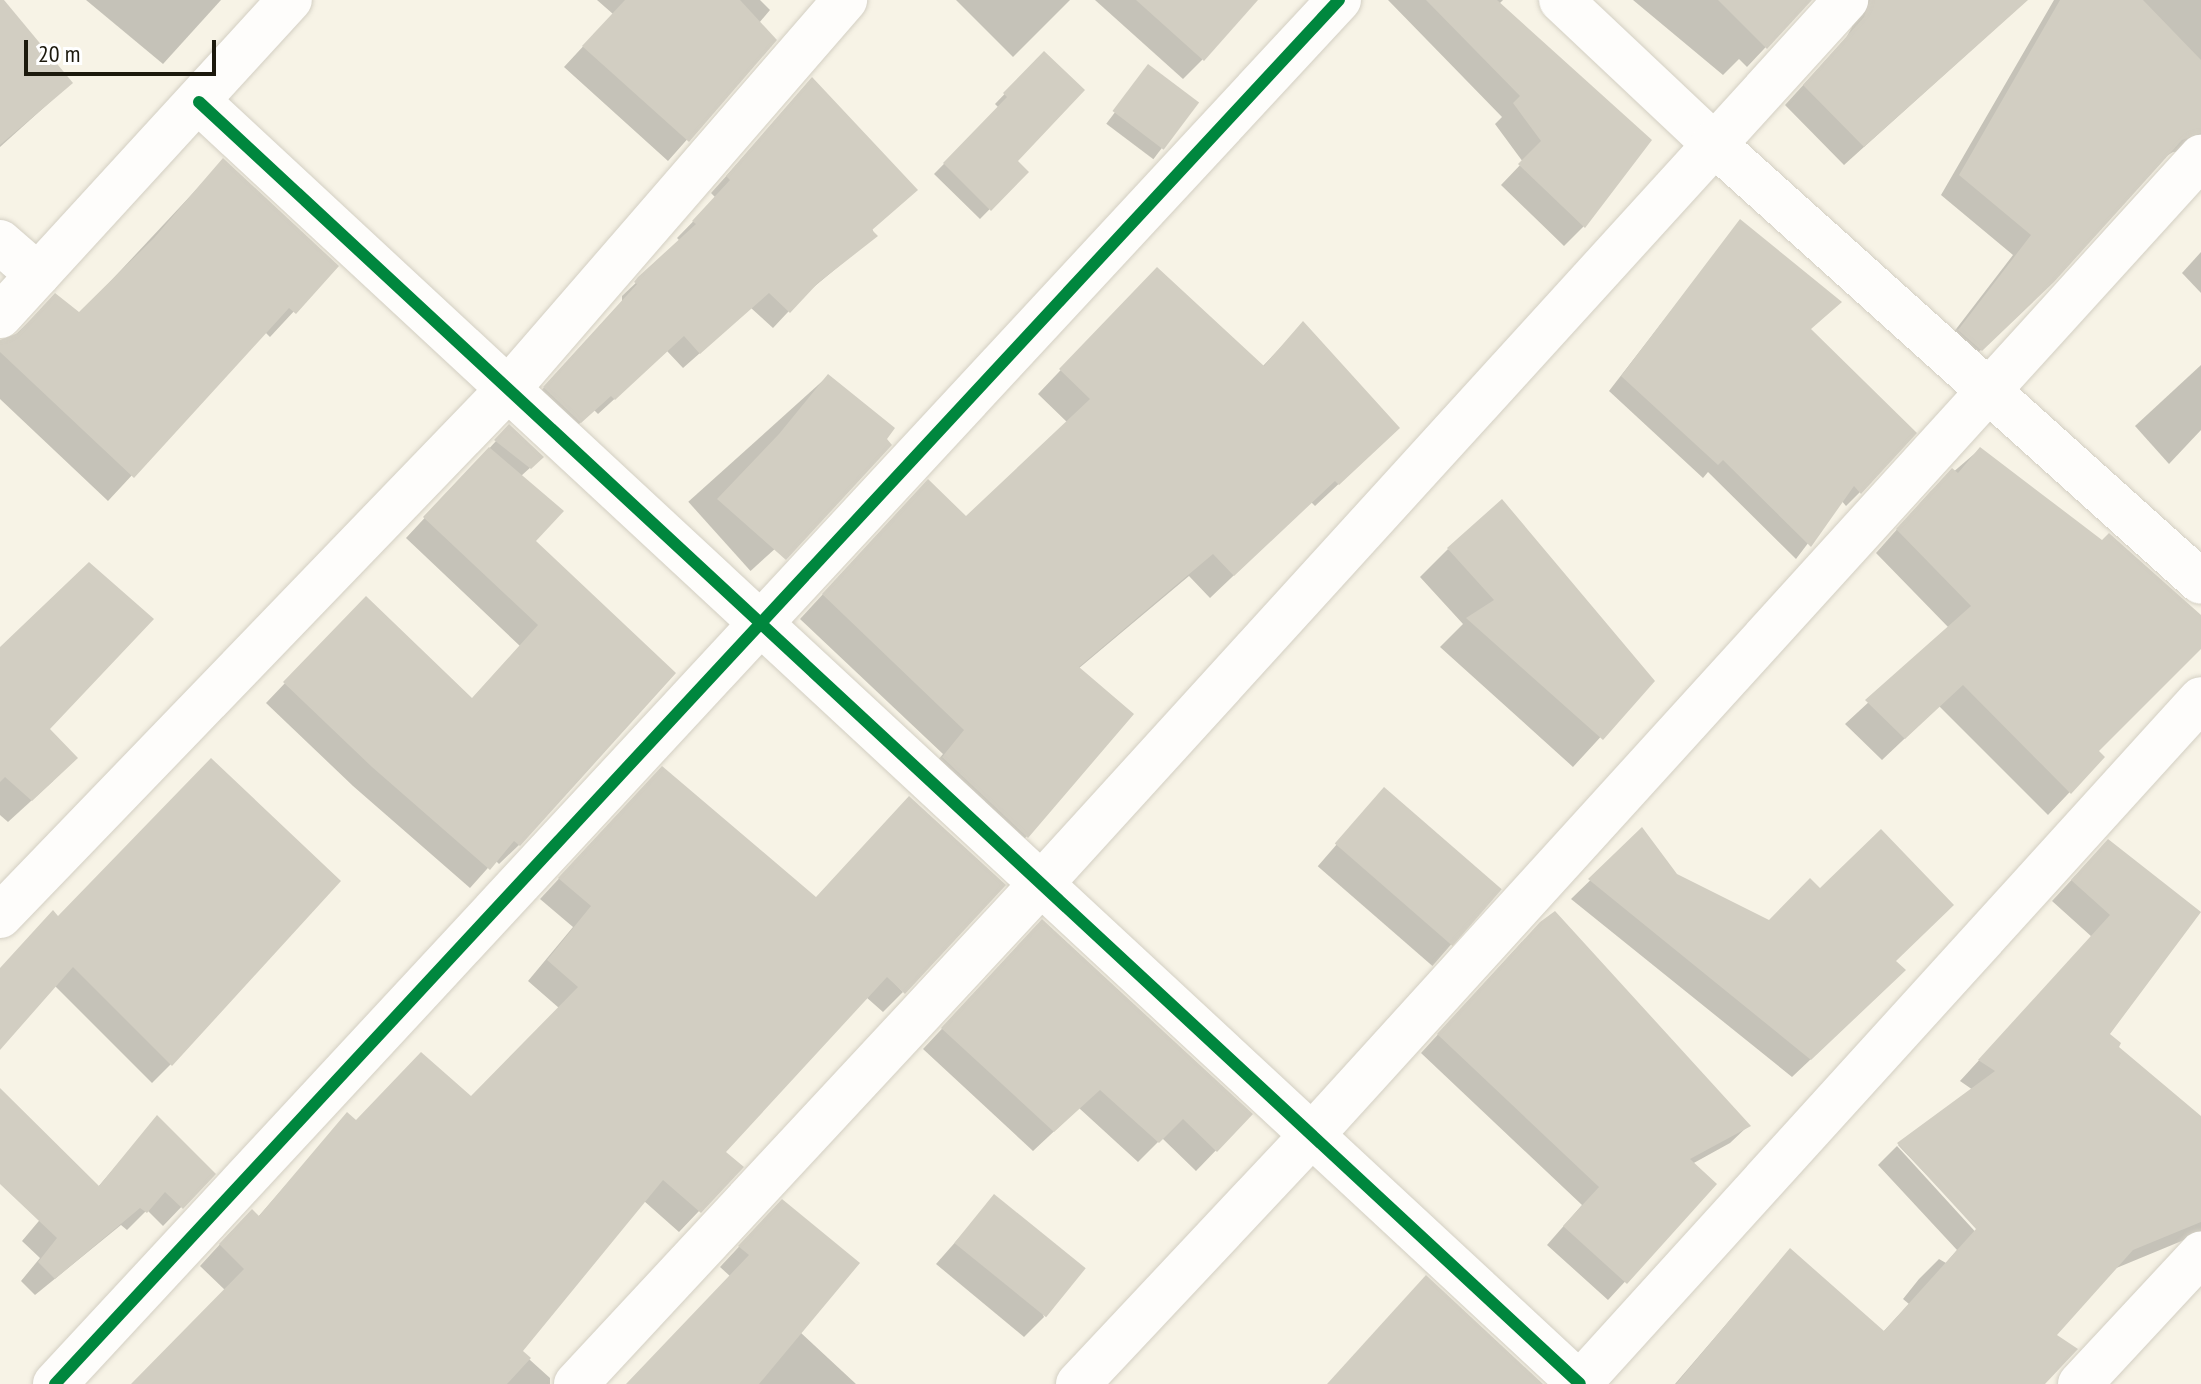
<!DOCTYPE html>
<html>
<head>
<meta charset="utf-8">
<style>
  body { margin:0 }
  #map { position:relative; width:2201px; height:1384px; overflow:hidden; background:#f7f3e6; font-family:"PT Sans Narrow",sans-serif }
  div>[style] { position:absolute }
  .shadow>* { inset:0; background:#0003; transform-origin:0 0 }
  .building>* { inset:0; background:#d2cec2; transform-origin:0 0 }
  .roads { filter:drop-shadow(0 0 2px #d3cfc3) drop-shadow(0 0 2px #d3cfc3) }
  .minor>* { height:44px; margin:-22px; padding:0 22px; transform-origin:22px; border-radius:22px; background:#fefdfb }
  .cycleway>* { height:12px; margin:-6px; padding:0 6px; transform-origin:6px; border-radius:6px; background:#00873e }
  span { translate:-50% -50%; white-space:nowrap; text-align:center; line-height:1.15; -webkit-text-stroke:6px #fff; paint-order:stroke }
  .scale { position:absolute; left:24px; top:40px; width:192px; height:36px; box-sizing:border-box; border:4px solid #1c190d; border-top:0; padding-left:10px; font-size:24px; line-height:28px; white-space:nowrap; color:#1c190d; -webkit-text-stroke:6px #fff; paint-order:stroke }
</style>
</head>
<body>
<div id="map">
  <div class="shadow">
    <div style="clip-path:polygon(0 0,71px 83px,0 147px)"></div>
    <div style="clip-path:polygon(86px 0,221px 0,163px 64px)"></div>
    <div style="clip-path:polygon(597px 0,760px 0,770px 10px,759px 23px,775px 40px,668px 161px,564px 67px,613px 14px)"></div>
    <div style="clip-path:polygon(956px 0,1070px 0,1013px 57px)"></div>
    <div style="clip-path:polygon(1095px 0,1232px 0,1202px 60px,1183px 79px)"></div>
    <div style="clip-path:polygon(1388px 0,1503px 0,1499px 4px,1650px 141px,1583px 227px,1564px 246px,1501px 185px,1523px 162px,1495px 124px,1502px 117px)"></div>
    <div style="clip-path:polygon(1633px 0,1810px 0,1747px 67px,1739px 59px,1723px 75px)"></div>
    <div style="clip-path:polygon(1843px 0,2027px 0,1844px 165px,1785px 105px,1846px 38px,1852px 27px,1851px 13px)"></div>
    <div style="clip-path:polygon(2054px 0,2201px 0,2201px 138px,2186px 152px,2173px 152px,2165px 157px,2032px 301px,1961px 369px,1940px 350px,2013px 255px,1941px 195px)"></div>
    <div style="clip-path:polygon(1044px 53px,1015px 161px,1026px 172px,980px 219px,934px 174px,999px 108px,995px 104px)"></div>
    <div style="left:1149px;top:67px;width:59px;height:71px;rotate:37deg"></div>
    <div style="clip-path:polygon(812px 80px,875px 236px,803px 296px,773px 328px,751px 308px,683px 368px,667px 351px,598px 414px,594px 410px,564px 438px,528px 405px,622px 302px,622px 296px,680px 241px,677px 238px,716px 198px,711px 193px)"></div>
    <div style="clip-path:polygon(223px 161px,336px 266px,270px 337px,265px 332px,108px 501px,0 399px,0 342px,9px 341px,55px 296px,79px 315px)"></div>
    <div style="clip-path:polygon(1740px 222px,1809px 330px,1860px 492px,1846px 506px,1841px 500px,1796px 559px,1708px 472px,1703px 478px,1609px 391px)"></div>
    <div style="clip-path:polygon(2201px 252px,2201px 293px,2182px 273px)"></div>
    <div style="clip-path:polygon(1134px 293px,1262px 367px,1303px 324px,1374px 451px,1315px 506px,1311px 502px,1210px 598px,1189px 576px,1078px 669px,1027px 836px,1004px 859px,920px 781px,943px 754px,800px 619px,905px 505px,966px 519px,1068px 423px,1038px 394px)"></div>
    <div style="clip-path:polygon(2201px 365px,2201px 430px,2169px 464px,2135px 426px)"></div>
    <div style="left:828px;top:376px;width:93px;height:188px;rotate:48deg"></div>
    <div style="clip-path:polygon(509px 427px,542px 457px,521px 476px,533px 541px,673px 673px,519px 845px,499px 864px,495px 860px,470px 888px,353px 786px,266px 703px,347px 618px,471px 700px,520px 646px,406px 538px)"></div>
    <div style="clip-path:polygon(1980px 449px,2201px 619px,2201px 646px,2096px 751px,2103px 757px,2048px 815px,1939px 706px,1882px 760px,1845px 724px,1949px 628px,1876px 553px,1930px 492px)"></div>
    <div style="clip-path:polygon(1448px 549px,1652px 681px,1573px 767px,1440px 647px,1463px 624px,1420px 577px)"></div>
    <div style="clip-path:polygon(0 649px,47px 729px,53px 781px,8px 822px,0 815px)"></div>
    <div style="clip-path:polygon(642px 789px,815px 899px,903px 992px,883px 1012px,866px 997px,723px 1152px,741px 1167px,679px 1232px,644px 1201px,520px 1351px,550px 1378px,550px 1384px,133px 1384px,226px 1291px,200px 1266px,232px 1231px,258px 1217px,347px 1115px,355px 1122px,471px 1099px,559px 1008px,528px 981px,573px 927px,540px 899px)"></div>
    <div style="left:1384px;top:790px;width:152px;height:101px;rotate:41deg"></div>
    <div style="clip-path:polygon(1642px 830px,1676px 875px,1770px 922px,1894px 961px,1885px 989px,1792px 1077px,1571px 899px)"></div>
    <div style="clip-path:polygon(2088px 862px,2198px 913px,2108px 1034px,2116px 1047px,2201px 1119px,2201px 1233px,2114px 1269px,2054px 1335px,2043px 1384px,1675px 1384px,1790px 1250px,1883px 1332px,1909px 1304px,1903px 1299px,1919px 1279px,1939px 1259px,1946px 1263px,1957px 1250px,1878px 1165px,1897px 1146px,1981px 1238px,1984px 1235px,1898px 1145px,1973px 1090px,1960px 1081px,2092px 937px,2052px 901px)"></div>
    <div style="clip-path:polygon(57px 919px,171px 1064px,152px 1083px,54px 985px,0 1047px,0 970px)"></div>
    <div style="clip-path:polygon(1023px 942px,1250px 1115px,1196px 1171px,1162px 1138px,1138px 1162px,1079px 1108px,1033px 1151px,923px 1049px)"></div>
    <div style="clip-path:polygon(1522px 942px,1748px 1126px,1730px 1143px,1692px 1164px,1715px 1184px,1608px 1300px,1547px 1245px,1582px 1205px,1421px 1053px)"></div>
    <div style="clip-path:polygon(157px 1118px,213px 1174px,163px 1226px,147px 1210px,127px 1230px,121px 1225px,35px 1295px,21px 1281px,40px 1258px,22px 1241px,65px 1190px,98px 1187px)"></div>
    <div style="clip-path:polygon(995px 1197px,1044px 1317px,1024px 1337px,936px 1264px)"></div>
    <div style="clip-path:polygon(762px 1222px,800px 1332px,856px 1384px,628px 1384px,731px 1277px,720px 1267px)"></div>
  </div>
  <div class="building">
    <div style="clip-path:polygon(0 0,4px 0,73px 83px,0 145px)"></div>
    <div style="clip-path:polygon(625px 0,740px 0,777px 40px,689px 142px,582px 46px)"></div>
    <div style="clip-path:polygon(1136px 0,1258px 0,1204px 61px)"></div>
    <div style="clip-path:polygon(1426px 0,1497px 0,1652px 140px,1585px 228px,1518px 164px,1541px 141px,1513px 103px,1520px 96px)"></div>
    <div style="clip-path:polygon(1718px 0,1812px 0,1767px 49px)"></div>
    <div style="clip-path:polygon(1870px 0,2028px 0,1864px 147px,1803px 85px,1864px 17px)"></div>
    <div style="clip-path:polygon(2060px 0,2143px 0,2201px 60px,2201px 133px,2182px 140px,2054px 282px,1982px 351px,1958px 330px,2031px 235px,1959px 175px)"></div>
    <div style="clip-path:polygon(1044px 51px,1085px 90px,1018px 161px,1029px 172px,991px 211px,943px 163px,1007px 97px,1003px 93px)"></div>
    <div style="left:1148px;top:64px;width:64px;height:59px;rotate:37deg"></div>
    <div style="clip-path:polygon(812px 77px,918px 190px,872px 230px,878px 236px,818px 283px,790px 313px,769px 293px,700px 354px,684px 336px,615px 400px,611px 396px,581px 423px,543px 387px,637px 284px,634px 282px,638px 277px,696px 224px,692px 221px,730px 180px,726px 176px)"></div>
    <div style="clip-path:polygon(223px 158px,339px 266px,296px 314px,289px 308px,134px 478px,0 352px,0 340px,18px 333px,55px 293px,79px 312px,154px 238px)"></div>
    <div style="clip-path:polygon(1740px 219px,1842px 302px,1811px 329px,1917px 433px,1861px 494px,1854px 486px,1811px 547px,1723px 460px,1718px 465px,1621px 376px)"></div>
    <div style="clip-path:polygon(1157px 267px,1264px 366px,1303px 321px,1400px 428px,1339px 485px,1335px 481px,1234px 576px,1213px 554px,1079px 667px,1134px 714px,1028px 838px,942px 757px,964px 730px,822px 594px,928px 479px,966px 516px,1090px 399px,1059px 369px)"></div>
    <div style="clip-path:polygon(828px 374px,895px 428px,887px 439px,892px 445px,786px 560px,717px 499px,779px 434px)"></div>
    <div style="clip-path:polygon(509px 424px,544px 457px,531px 469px,494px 440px)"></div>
    <div style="clip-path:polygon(489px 447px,564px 511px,536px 541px,676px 673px,520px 846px,514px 841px,490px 870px,372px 767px,283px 682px,366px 596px,472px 698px,538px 625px,423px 517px)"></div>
    <div style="clip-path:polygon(1980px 447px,2102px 540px,2109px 533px,2201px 615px,2201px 649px,2099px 751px,2105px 757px,2071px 794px,1963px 685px,1905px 739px,1865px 700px,1971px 606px,1896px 529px,1952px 468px,1958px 473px)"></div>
    <div style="clip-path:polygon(1502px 499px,1655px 681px,1603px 740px,1466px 618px,1494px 600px,1447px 548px)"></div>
    <div style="clip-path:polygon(89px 562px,154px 619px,50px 729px,78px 758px,32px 801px,5px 777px,0 782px,0 647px)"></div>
    <div style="clip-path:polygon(211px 758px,341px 881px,172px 1066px,73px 967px,0 1050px,0 968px,53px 910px,58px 916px)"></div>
    <div style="clip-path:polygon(662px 766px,816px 897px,909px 796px,1006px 885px,905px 994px,887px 977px,726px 1152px,744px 1167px,701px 1213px,663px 1180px,523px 1351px,531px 1358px,507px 1384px,131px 1384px,244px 1269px,219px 1244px,252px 1209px,259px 1216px,347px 1112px,356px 1120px,421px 1052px,471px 1096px,578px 987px,547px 960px,591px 906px,558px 878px)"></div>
    <div style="left:1384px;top:787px;width:156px;height:75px;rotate:41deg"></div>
    <div style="clip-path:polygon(1642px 827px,1677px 874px,1769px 920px,1810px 878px,1820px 888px,1881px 829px,1954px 905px,1896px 961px,1906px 970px,1811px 1060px,1588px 879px)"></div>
    <div style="clip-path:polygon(2108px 839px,2201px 912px,2110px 1034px,2121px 1043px,2119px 1047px,2201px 1116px,2201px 1222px,2133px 1250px,2057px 1335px,2078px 1349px,2045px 1384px,1676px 1384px,1790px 1248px,1884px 1331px,1976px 1229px,1897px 1143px,1995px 1071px,1978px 1060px,2110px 915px,2071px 880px)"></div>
    <div style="clip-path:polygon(1555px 911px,1751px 1126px,1690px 1159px,1717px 1184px,1627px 1284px,1563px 1226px,1599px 1187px,1437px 1034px,1540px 922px)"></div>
    <div style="clip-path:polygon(1042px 919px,1253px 1114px,1217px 1152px,1183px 1119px,1159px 1143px,1100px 1090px,1054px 1132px,941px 1028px)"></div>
    <div style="clip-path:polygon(0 1088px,99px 1186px,157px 1115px,216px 1174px,183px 1209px,165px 1192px,147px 1213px,140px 1208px,55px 1279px,38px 1262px,57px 1238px,0 1184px)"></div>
    <div style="left:994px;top:1194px;width:118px;height:63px;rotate:39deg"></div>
    <div style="clip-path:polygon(782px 1199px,860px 1263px,759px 1384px,626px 1384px,749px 1255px,738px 1246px)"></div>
    <div style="clip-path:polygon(1426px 1275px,1543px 1384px,1327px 1384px)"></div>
  </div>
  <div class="roads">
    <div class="minor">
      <div style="left:1561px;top:0;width:209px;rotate:43.3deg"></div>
      <div style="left:1713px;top:143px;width:656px;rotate:41.97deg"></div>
      <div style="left:199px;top:102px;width:1884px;rotate:42.87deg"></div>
      <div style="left:0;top:242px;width:50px;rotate:41deg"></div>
      <div style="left:0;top:316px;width:429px;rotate:-47.5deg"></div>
      <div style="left:0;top:916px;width:732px;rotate:-46.05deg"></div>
      <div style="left:508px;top:389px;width:515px;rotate:-49.1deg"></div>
      <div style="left:55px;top:1384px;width:1888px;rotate:-47.15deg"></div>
      <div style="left:576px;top:1384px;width:683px;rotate:-47.08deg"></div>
      <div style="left:1041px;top:884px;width:1196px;rotate:-47.68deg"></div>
      <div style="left:1078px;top:1384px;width:342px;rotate:-46.8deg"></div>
      <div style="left:1312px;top:1135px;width:1322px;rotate:-47.73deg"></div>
      <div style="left:1579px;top:1384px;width:925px;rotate:-47.76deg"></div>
      <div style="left:2080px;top:1384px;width:178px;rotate:-47.1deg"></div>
    </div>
  </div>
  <div class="cycleway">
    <div style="left:199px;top:102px;width:1884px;rotate:42.87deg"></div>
    <div style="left:55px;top:1384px;width:1888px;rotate:-47.15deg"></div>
  </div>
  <div class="scale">20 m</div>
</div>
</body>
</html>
